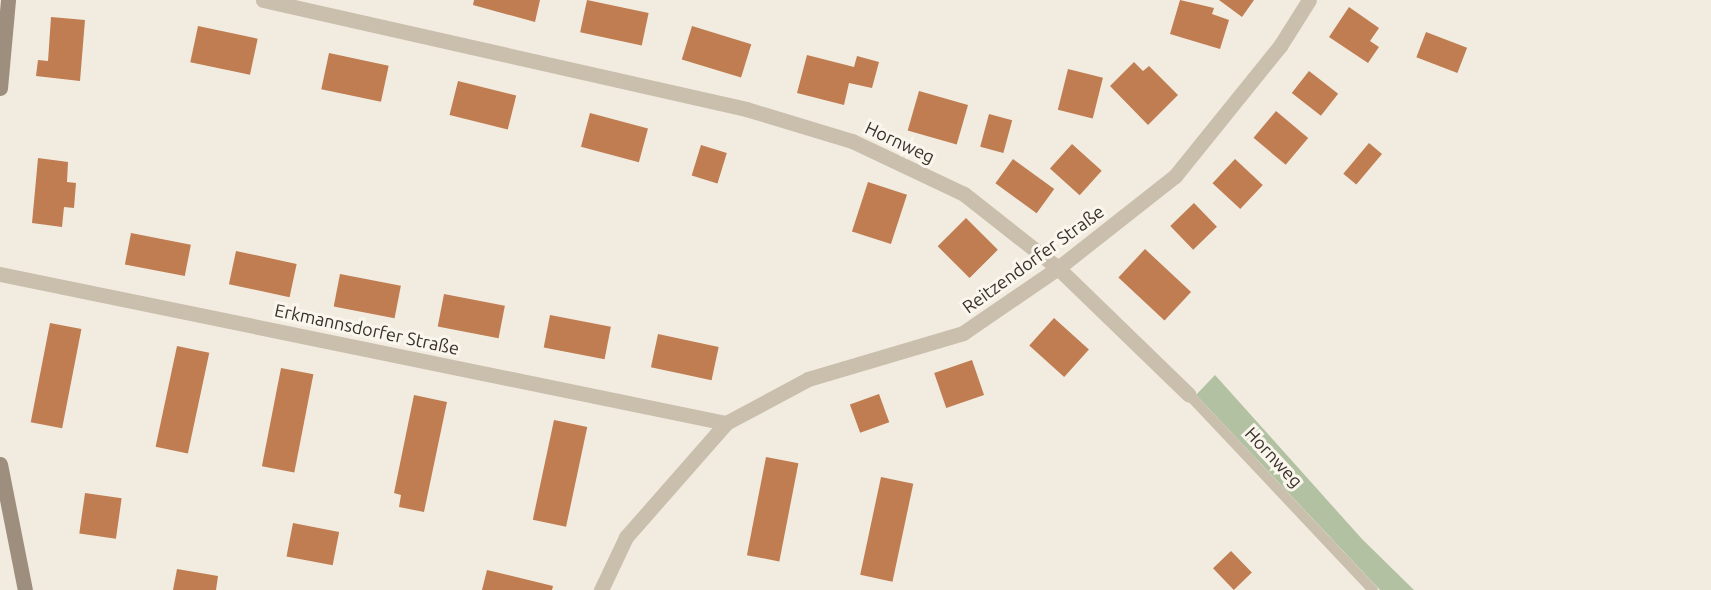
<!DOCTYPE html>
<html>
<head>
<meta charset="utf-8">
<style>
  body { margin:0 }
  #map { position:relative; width:1711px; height:590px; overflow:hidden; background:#f2ece0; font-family:Ubuntu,sans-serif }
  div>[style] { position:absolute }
  .green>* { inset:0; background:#b1c1a1 }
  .building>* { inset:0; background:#bf7d51; transform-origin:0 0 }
  .lane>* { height:10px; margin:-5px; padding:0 5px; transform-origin:5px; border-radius:5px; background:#cabead }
  .street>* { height:15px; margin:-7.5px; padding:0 7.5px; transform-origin:7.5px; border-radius:7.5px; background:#cabead }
  .secondary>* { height:15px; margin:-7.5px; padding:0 7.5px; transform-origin:7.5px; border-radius:7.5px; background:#9e8e7e }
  span { translate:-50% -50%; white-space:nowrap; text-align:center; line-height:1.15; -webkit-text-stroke:6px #faf6ed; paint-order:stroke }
  .street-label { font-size:18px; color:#39312b }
</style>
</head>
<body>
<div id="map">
  <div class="green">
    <div style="clip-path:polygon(1215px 375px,1362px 539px,1414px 590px,1380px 590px,1196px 395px)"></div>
  </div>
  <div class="building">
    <div style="clip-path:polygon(474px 0,540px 0,535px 22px,473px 5px)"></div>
    <div style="left:587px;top:0;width:63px;height:33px;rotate:12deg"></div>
    <div style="clip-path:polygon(1180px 0,1214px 8px,1212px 14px,1229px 20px,1220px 49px,1170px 34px)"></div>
    <div style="clip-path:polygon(1219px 0,1254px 0,1242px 17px)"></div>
    <div style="clip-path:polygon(1349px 7px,1379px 28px,1370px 41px,1379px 47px,1368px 63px,1329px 37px)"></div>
    <div style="clip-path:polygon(51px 17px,85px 20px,80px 81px,36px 76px,38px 60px,48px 61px)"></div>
    <div style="left:198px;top:26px;width:61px;height:37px;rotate:12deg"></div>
    <div style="left:692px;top:26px;width:62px;height:35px;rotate:17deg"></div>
    <div style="left:1426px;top:32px;width:44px;height:27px;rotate:21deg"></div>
    <div style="left:329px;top:53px;width:61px;height:37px;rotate:12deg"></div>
    <div style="clip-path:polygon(807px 55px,854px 67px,857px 56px,879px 62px,872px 88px,849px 83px,844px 105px,797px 93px)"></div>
    <div style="clip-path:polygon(1134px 62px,1143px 71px,1149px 66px,1178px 95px,1148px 125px,1110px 86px)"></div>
    <div style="left:1068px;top:69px;width:36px;height:42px;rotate:14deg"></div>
    <div style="left:1309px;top:71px;width:37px;height:28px;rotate:38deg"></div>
    <div style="left:458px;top:81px;width:60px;height:35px;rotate:14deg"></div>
    <div style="left:919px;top:91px;width:51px;height:41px;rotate:16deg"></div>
    <div style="left:1276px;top:111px;width:42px;height:35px;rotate:40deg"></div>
    <div style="left:590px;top:113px;width:60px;height:35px;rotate:15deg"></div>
    <div style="left:989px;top:114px;width:24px;height:34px;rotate:15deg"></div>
    <div style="left:1369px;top:143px;width:17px;height:40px;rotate:40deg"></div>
    <div style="left:1072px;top:144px;width:40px;height:33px;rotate:42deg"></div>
    <div style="left:701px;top:145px;width:27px;height:32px;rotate:17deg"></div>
    <div style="clip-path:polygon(38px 158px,68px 162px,67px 182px,76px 183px,74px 208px,64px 207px,62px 227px,32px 223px)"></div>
    <div style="left:1013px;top:159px;width:51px;height:30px;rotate:36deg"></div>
    <div style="left:1235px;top:159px;width:38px;height:33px;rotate:43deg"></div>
    <div style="left:868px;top:182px;width:41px;height:52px;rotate:18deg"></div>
    <div style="left:1194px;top:203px;width:33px;height:33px;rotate:46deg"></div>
    <div style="left:966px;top:218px;width:45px;height:40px;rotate:45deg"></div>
    <div style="left:131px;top:233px;width:61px;height:32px;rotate:11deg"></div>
    <div style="left:1145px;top:249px;width:63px;height:39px;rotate:43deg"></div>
    <div style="left:236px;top:251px;width:62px;height:34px;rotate:12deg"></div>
    <div style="left:340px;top:274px;width:62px;height:33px;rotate:11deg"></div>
    <div style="left:444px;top:294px;width:62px;height:33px;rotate:11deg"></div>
    <div style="left:550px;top:315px;width:62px;height:33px;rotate:11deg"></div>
    <div style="left:1054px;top:318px;width:47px;height:37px;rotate:42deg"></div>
    <div style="left:50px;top:323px;width:32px;height:101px;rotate:11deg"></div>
    <div style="left:658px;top:334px;width:62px;height:34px;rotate:12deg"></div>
    <div style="left:177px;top:346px;width:33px;height:103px;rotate:12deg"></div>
    <div style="left:972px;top:360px;width:37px;height:40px;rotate:71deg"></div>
    <div style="left:281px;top:368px;width:33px;height:100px;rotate:11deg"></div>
    <div style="left:879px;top:394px;width:30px;height:31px;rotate:70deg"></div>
    <div style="clip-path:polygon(414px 395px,447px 402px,424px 512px,399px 507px,401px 495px,394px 493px)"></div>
    <div style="left:554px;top:420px;width:34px;height:102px;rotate:12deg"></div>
    <div style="left:766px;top:457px;width:33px;height:100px;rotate:11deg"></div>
    <div style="left:881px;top:477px;width:33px;height:100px;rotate:12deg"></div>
    <div style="left:85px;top:493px;width:37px;height:41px;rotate:8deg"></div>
    <div style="left:293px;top:523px;width:47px;height:34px;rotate:11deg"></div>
    <div style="left:1231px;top:551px;width:30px;height:25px;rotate:46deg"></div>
    <div style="clip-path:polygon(177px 569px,218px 576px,216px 590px,173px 590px)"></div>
    <div style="clip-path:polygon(487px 570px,553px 586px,552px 590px,482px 590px)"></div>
  </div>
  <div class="lane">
    <div style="left:1189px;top:395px;width:268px;rotate:46.7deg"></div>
  </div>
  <div class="street">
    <div style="left:263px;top:0;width:495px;rotate:12.7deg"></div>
    <div style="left:746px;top:109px;width:111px;rotate:16.8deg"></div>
    <div style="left:852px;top:141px;width:124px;rotate:25.3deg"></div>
    <div style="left:964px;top:194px;width:120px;rotate:38.2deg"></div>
    <div style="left:1058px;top:268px;width:182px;rotate:44.1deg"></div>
    <div style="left:0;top:274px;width:741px;rotate:11.6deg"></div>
    <div style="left:601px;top:590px;width:59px;rotate:-64.7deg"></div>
    <div style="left:626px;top:537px;width:152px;rotate:-48.7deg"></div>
    <div style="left:726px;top:423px;width:93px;rotate:-28.2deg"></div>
    <div style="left:808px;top:379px;width:162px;rotate:-16.5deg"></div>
    <div style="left:963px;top:333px;width:115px;rotate:-34.4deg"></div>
    <div style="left:1058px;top:268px;width:149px;rotate:-38.2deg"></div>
    <div style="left:1175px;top:176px;width:167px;rotate:-51.1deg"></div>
    <div style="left:1280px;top:46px;width:54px;rotate:-57.8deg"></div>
  </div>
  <div class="secondary">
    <div style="left:0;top:88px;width:88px;rotate:-84.8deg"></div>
    <div style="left:0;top:464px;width:128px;rotate:78.8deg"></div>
  </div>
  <div class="street-label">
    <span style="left:900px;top:142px;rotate:25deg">Hornweg</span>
    <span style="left:1033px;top:259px;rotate:-36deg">Reitzendorfer Straße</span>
    <span style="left:367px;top:329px;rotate:12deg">Erkmannsdorfer Straße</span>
    <span style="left:1274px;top:457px;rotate:47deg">Hornweg</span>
  </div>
</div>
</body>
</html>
